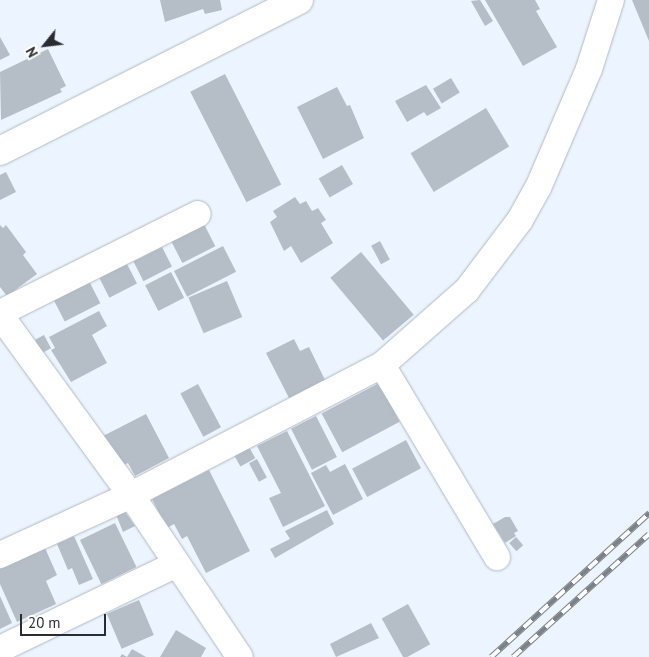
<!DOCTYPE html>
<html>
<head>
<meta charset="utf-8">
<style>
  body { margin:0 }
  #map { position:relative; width:649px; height:657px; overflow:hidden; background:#ecf4ff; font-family:"PT Sans",sans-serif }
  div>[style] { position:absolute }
  .building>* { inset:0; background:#b5bdc7; transform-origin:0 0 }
  .roads { filter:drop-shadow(0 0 1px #b0b9c3) drop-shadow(0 0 1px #b0b9c3) }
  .minor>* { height:26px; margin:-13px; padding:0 13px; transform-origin:13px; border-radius:13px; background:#fff }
  .tertiary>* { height:28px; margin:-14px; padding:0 14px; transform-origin:14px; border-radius:14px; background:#fff }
  .rail>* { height:5.5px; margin-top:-2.75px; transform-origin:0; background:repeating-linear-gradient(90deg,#fff 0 11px,#7b8187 0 22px); box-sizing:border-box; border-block:1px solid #7b8187 }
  span { translate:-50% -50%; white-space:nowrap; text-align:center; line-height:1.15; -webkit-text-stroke:4px #fff; paint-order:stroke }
  .north { position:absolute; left:20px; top:20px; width:50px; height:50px; -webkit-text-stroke:4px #fff; paint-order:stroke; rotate:241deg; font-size:14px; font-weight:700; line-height:20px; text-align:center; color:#292c30 }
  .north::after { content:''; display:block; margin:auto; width:18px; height:22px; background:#292c30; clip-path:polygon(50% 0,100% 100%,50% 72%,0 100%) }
  .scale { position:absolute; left:20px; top:614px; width:86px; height:22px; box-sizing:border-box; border:2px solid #292c30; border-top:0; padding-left:6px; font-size:15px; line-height:18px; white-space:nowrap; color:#292c30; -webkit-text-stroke:4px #fff; paint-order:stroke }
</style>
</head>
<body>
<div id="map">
  <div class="building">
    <div style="clip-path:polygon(160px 0,220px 0,222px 10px,205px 14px,203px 9px,165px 22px)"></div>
    <div style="clip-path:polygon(480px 0,493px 21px,485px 26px,471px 1px)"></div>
    <div style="clip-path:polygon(485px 0,535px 0,540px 9px,536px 11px,557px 47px,523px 66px)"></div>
    <div style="clip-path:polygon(632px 0,649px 0,649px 41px)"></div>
    <div style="clip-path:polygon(0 37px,10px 55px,0 60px)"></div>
    <div style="clip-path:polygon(48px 49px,66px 86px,60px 89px,62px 92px,1px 120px,0 72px)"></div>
    <div style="left:225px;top:74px;width:124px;height:39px;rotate:63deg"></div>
    <div style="left:451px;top:78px;width:17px;height:21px;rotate:59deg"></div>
    <div style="clip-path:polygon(426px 85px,441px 108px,427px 116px,424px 112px,407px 122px,395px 101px)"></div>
    <div style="clip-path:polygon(337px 87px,347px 106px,350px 105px,364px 138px,323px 159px,297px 107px)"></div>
    <div style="left:486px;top:108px;width:45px;height:88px;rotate:59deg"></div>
    <div style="left:342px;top:165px;width:22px;height:27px;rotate:60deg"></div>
    <div style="clip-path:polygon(6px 172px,16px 192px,0 200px,0 175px)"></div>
    <div style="clip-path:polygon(295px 197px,300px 204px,306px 201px,312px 211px,318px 208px,326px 220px,321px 223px,333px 243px,301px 263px,291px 246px,284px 251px,270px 222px,277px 217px,273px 211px)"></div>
    <div style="left:204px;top:224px;width:25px;height:37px;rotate:63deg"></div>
    <div style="clip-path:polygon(0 225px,3px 228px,6px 225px,26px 252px,23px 255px,37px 274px,7px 296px,0 287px)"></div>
    <div style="left:380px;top:241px;width:21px;height:10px;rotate:62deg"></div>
    <div style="left:223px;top:246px;width:29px;height:55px;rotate:63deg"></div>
    <div style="left:162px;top:247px;width:22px;height:32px;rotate:63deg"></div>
    <div style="left:361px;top:252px;width:82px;height:40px;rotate:50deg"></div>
    <div style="left:127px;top:264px;width:22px;height:31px;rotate:63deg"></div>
    <div style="left:171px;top:272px;width:29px;height:29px;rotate:63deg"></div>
    <div style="left:89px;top:281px;width:25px;height:40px;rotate:63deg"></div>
    <div style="left:227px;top:281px;width:39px;height:42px;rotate:67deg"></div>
    <div style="clip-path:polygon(99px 311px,107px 326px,92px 335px,107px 363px,71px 382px,51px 350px,55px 348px,49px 337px)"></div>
    <div style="left:44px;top:335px;width:15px;height:10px;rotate:62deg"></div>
    <div style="clip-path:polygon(294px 339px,300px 351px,309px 347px,325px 380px,289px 398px,266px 353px)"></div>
    <div style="left:379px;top:383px;width:44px;height:65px;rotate:62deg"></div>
    <div style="left:198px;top:384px;width:49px;height:20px;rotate:62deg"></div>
    <div style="clip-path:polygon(146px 414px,169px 458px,135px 476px,128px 463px,124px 465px,103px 436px)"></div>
    <div style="left:316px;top:416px;width:46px;height:28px;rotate:63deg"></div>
    <div style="clip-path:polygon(287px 431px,325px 506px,283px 527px,269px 498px,281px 493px,257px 446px)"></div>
    <div style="left:406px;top:440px;width:32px;height:61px;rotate:62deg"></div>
    <div style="left:249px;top:447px;width:13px;height:17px;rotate:61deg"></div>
    <div style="left:257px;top:459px;width:21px;height:9px;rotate:62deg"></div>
    <div style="clip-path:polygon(345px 464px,363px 499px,333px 515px,311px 473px,326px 465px,330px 472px)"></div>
    <div style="clip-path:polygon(209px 470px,250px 551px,206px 573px,187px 536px,182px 539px,174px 524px,167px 528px,152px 499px)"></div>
    <div style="clip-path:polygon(123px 509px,135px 526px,123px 532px,115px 512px)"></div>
    <div style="clip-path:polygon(327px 510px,334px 524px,275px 558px,270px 549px,290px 539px,285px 531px)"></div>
    <div style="clip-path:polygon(505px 517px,510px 517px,518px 531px,514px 533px,516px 536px,505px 543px,493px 524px)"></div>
    <div style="left:115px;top:523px;width:49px;height:39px;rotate:64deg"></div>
    <div style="clip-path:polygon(74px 536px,93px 579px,79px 585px,72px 568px,68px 570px,57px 544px)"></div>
    <div style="left:516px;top:537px;width:11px;height:9px;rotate:49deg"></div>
    <div style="clip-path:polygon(45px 548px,57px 575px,46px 581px,56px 604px,17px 622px,0 584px,0 569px)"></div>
    <div style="clip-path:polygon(0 596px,12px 623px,0 629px)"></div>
    <div style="left:139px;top:600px;width:38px;height:35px;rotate:67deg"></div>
    <div style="left:408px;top:604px;width:46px;height:30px;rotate:61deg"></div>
    <div style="clip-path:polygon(371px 623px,379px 638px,336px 657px,330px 644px)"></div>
    <div style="clip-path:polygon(176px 630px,206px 648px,201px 657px,160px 657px)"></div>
    <div style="clip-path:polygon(132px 649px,146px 657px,120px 657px,122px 654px,127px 657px)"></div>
  </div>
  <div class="roads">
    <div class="minor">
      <div style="left:0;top:313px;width:221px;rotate:-26.6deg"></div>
      <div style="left:0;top:315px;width:223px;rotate:54deg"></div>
      <div style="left:131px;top:495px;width:195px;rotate:56.1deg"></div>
      <div style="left:382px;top:365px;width:224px;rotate:59.1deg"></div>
      <div style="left:0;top:555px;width:144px;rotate:-24.6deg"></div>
      <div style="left:131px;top:495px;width:283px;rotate:-27.4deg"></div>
      <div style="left:382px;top:365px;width:113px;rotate:-41.4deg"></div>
      <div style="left:467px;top:290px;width:88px;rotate:-52.9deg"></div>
      <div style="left:520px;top:220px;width:37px;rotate:-61deg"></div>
      <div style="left:538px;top:188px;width:129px;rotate:-66.8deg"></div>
      <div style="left:589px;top:69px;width:72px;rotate:-72.3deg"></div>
      <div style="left:0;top:649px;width:196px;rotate:-25.7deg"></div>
    </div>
    <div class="tertiary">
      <div style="left:0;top:151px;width:335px;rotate:-26.8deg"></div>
    </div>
  </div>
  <div class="rail">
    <div style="left:491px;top:657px;width:214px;rotate:-42.3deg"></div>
    <div style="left:513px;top:657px;width:183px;rotate:-42.1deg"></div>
  </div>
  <div class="north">N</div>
  <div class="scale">20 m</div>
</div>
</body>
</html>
